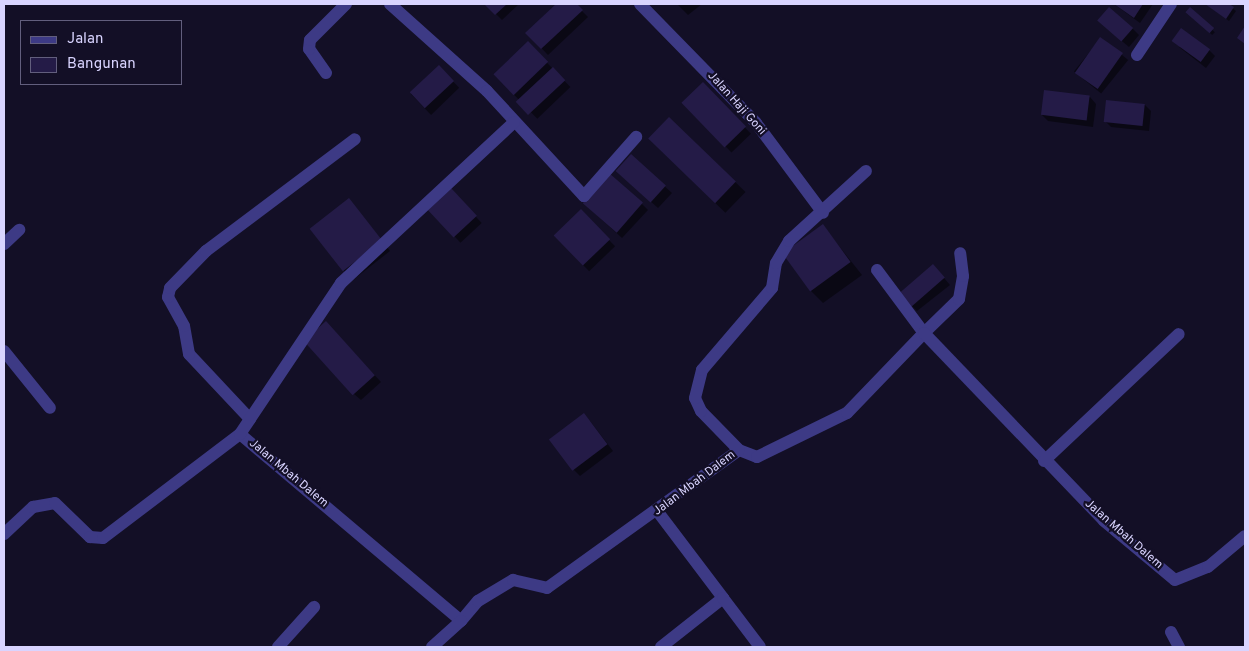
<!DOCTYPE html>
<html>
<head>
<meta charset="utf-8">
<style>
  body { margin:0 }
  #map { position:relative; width:1249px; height:651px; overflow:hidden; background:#130f26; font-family:Overpass,sans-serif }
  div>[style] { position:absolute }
  .shadow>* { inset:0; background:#0007; transform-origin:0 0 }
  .building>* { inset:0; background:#241b47; transform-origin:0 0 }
  .street>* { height:12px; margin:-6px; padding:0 6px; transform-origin:6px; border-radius:6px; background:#3d3a85 }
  span { translate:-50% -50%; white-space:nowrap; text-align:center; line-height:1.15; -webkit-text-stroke:4.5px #130f26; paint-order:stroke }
  .street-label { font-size:12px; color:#d9d4ff }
  .frame { position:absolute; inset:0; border:5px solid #d9d4ff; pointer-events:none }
  .legend { position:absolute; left:20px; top:20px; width:162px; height:65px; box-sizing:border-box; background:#130f26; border:1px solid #625e7d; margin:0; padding:6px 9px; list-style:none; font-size:15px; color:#d9d4ff }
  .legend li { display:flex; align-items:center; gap:10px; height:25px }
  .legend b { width:25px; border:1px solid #625e7d }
</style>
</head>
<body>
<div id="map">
  <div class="shadow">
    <div style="clip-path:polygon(486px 4px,519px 4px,502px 20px)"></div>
    <div style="clip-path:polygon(558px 4px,575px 4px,588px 17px,548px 55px,527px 33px)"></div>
    <div style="clip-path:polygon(677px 4px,702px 4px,688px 15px)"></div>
    <div style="clip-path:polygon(1114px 4px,1153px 4px,1140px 23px)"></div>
    <div style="clip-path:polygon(1206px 4px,1227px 4px,1236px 11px,1229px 21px)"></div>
    <div style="left:1190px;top:9px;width:34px;height:4px;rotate:43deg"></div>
    <div style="clip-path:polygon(1105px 27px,1132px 28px,1139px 35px,1129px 47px)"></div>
    <div style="left:1101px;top:38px;width:35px;height:43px;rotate:39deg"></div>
    <div style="left:528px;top:43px;width:61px;height:46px;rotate:46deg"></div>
    <div style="clip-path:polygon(1179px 47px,1209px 50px,1215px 56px,1206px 68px)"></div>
    <div style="left:439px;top:67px;width:29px;height:39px;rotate:46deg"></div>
    <div style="left:703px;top:84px;width:69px;height:27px;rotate:46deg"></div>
    <div style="clip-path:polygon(1090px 97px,1096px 104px,1093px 127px,1048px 121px,1042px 115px)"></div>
    <div style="clip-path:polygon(1145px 105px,1151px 111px,1149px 131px,1111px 127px,1105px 121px)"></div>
    <div style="left:670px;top:119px;width:105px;height:29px;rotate:44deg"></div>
    <div style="clip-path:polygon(631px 156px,672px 193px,658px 208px,623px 177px)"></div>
    <div style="left:451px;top:190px;width:45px;height:29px;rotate:47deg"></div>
    <div style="clip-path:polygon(349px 200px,390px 251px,353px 280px,344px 271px)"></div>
    <div style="clip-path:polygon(642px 204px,648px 210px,622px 238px,590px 209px)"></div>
    <div style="left:581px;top:211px;width:49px;height:36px;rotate:46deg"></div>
    <div style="clip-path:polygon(823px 226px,862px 275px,823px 303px,811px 291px)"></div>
    <div style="clip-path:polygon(933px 265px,950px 285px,917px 311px,911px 305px)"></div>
    <div style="clip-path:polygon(332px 329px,381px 382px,361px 400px,354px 394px)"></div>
    <div style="clip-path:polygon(590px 421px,613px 451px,580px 476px,574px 470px)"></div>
  </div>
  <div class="building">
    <div style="clip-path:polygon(484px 4px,507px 4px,495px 15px)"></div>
    <div style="clip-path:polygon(556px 4px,577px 4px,583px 10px,541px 49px,525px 33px)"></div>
    <div style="clip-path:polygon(1114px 4px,1143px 4px,1134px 18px)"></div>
    <div style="clip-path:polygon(1205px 4px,1229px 4px,1234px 7px,1226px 19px)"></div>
    <div style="left:1109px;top:7px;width:32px;height:18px;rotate:41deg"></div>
    <div style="left:1190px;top:7px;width:32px;height:7px;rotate:41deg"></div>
    <div style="clip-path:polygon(1245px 26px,1245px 44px,1237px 38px)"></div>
    <div style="left:1181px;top:28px;width:36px;height:16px;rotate:36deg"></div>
    <div style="left:1100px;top:37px;width:28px;height:44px;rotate:35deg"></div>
    <div style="left:528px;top:41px;width:29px;height:48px;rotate:46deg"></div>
    <div style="left:439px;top:65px;width:22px;height:40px;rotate:47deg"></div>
    <div style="left:553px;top:67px;width:18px;height:51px;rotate:47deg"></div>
    <div style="left:703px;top:82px;width:62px;height:30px;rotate:46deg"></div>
    <div style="left:1044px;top:90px;width:46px;height:25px;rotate:7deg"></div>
    <div style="left:1106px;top:100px;width:39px;height:22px;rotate:6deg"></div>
    <div style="left:669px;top:117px;width:93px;height:30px;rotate:44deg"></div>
    <div style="left:631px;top:154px;width:47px;height:23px;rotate:42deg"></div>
    <div style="left:609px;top:173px;width:45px;height:40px;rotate:41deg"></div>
    <div style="left:451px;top:188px;width:38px;height:32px;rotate:47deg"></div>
    <div style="left:349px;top:198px;width:54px;height:50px;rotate:52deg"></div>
    <div style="left:581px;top:209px;width:42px;height:38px;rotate:46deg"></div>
    <div style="left:823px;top:224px;width:47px;height:50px;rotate:54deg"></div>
    <div style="left:933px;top:264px;width:18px;height:44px;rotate:49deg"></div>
    <div style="left:326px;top:321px;width:73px;height:30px;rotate:48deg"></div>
    <div style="left:584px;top:413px;width:39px;height:44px;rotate:53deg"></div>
  </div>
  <div class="street">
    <div style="left:390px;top:4px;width:130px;rotate:41.9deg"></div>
    <div style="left:487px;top:91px;width:143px;rotate:47.3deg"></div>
    <div style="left:584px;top:196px;width:79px;rotate:-48.6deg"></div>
    <div style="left:640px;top:4px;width:166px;rotate:45.7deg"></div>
    <div style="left:756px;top:123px;width:112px;rotate:53.3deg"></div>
    <div style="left:1137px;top:55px;width:61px;rotate:-56.3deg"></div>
    <div style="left:326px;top:73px;width:29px;rotate:-125deg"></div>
    <div style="left:309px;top:49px;width:9px;rotate:-84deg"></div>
    <div style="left:310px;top:40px;width:51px;rotate:-45deg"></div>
    <div style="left:4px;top:244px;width:21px;rotate:-43deg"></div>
    <div style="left:877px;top:270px;width:79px;rotate:53.3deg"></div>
    <div style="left:924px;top:333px;width:49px;rotate:-44.2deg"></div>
    <div style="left:959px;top:299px;width:23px;rotate:-80deg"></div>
    <div style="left:963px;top:276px;width:23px;rotate:-97deg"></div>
    <div style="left:4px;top:351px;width:73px;rotate:51.1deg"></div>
    <div style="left:250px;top:419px;width:89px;rotate:-133.2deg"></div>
    <div style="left:189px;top:354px;width:28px;rotate:-100deg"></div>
    <div style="left:184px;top:326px;width:33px;rotate:-119deg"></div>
    <div style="left:168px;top:297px;width:9px;rotate:-77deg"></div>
    <div style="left:170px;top:288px;width:52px;rotate:-45.8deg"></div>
    <div style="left:206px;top:251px;width:186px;rotate:-36.9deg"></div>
    <div style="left:240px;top:434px;width:289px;rotate:40.2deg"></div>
    <div style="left:461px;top:621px;width:26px;rotate:-50deg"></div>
    <div style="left:478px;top:601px;width:41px;rotate:-31deg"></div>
    <div style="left:513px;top:580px;width:35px;rotate:13deg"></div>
    <div style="left:547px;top:588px;width:236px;rotate:-35.7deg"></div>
    <div style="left:739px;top:450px;width:19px;rotate:21deg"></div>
    <div style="left:757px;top:457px;width:100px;rotate:-26.1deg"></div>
    <div style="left:847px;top:413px;width:111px;rotate:-46.1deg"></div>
    <div style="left:924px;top:333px;width:260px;rotate:46.2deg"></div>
    <div style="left:1104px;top:521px;width:92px;rotate:39.7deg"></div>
    <div style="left:1175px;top:580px;width:35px;rotate:-22deg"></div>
    <div style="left:1208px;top:567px;width:48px;rotate:-40deg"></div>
    <div style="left:739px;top:450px;width:54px;rotate:-134.3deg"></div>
    <div style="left:701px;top:411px;width:14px;rotate:-115deg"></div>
    <div style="left:695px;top:398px;width:29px;rotate:-76deg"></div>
    <div style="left:702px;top:370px;width:108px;rotate:-49.5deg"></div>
    <div style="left:772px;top:288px;width:25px;rotate:-81deg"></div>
    <div style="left:776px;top:263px;width:26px;rotate:-59deg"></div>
    <div style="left:789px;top:241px;width:104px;rotate:-42.3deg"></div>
    <div style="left:1044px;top:461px;width:185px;rotate:-43.3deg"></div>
    <div style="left:658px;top:512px;width:108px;rotate:52.9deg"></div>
    <div style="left:723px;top:598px;width:79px;rotate:141.7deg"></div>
    <div style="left:4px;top:534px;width:40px;rotate:-43deg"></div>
    <div style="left:33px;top:507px;width:22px;rotate:-10deg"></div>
    <div style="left:55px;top:503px;width:49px;rotate:44.2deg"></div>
    <div style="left:90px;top:537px;width:13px;rotate:4deg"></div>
    <div style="left:103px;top:538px;width:172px;rotate:-37.2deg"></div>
    <div style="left:240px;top:434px;width:182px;rotate:-56.2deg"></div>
    <div style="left:341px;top:283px;width:236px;rotate:-42.9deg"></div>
    <div style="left:723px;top:598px;width:61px;rotate:52.9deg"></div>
    <div style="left:1171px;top:632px;width:17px;rotate:62deg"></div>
    <div style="left:278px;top:647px;width:54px;rotate:-48deg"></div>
    <div style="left:432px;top:647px;width:39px;rotate:-42deg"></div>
  </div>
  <div class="street-label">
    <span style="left:736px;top:104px;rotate:48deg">Jalan Haji Goni</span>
    <span style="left:288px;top:474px;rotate:40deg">Jalan Mbah Dalem</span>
    <span style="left:695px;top:484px;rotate:-37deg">Jalan Mbah Dalem</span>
    <span style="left:1123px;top:535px;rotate:41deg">Jalan Mbah Dalem</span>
  </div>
  <div class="frame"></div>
  <ul class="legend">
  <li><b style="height:6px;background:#3d3a85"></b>Jalan</li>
  <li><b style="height:14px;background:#241b47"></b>Bangunan</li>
  </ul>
</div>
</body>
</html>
